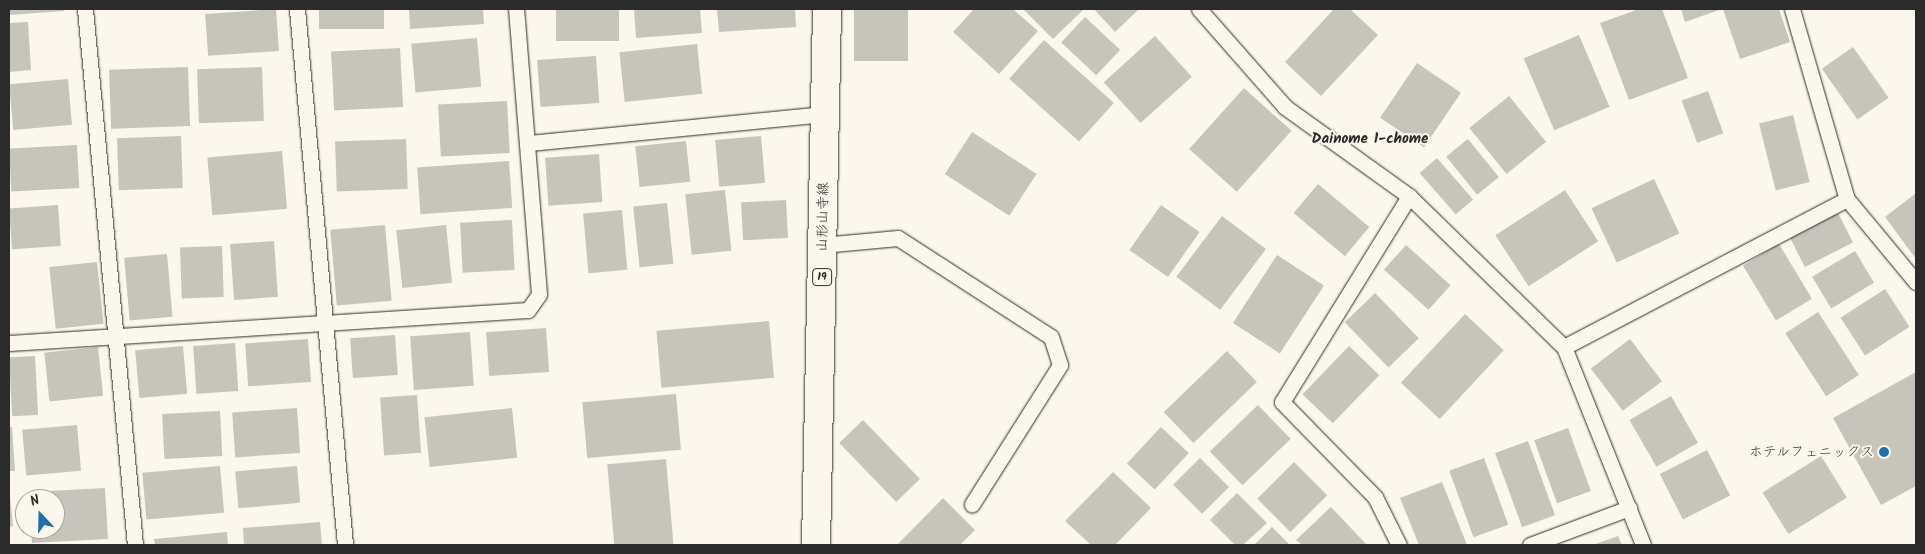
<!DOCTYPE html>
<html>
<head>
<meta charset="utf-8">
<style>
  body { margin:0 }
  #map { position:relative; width:1925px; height:554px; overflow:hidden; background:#fbf7ec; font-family:Kalam,"Klee One",sans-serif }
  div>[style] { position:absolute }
  .building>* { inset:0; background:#c7c4bc; transform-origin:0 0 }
  .roads { filter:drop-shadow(0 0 1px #2b2b2b) drop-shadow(0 0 1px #2b2b2b) }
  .lane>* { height:15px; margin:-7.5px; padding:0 7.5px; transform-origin:7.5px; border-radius:7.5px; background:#fbf7ec }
  .primary>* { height:28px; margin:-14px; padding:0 14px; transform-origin:14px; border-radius:14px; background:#fbf7ec }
  .dots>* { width:14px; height:14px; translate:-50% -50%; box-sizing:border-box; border:2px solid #fbf7ec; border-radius:50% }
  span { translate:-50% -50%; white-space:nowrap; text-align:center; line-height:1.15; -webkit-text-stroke:4px #fbf7ec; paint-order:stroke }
  .shield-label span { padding:1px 4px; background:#fbf7ec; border:1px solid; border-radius:4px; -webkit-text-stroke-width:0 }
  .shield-label { font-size:12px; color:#2b2b2b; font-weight:700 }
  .street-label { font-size:14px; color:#2b2b2b }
  .poi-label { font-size:14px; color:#2b2b2b }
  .right { translate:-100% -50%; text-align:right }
  .neighbourhood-label { font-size:15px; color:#2b2b2b; font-weight:700 }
  .frame { position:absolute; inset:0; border:10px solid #2b2b2b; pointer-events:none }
  .north { position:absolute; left:15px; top:489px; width:50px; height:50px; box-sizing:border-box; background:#fbf7ec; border:1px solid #a8a59f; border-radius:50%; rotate:339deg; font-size:14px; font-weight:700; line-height:20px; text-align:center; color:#2b2b2b }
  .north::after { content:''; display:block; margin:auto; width:18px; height:22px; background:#1f6fb2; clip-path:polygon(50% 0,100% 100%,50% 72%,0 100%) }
</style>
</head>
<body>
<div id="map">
  <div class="building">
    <div style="clip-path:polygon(9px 9px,64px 9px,64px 11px,9px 15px)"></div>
    <div style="left:276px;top:9px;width:42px;height:71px;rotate:86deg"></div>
    <div style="left:319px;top:9px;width:65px;height:20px"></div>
    <div style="clip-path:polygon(409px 9px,483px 9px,484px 24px,410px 29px)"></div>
    <div style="left:556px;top:9px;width:63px;height:32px"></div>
    <div style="clip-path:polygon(634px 9px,700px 9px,702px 33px,636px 38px)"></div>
    <div style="clip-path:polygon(717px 9px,795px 9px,796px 27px,719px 32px)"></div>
    <div style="left:854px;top:9px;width:54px;height:52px"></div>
    <div style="clip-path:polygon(974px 9px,1013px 9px,1038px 31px,999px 74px,953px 32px)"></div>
    <div style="clip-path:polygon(1023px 9px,1084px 9px,1053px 39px)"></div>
    <div style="clip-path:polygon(1094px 9px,1139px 9px,1115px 32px)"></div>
    <div style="clip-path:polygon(1334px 9px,1350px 9px,1378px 35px,1321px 96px,1285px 62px)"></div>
    <div style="clip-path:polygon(1639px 9px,1662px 9px,1688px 78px,1629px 100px,1600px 23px)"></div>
    <div style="clip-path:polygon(1681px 9px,1722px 9px,1685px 22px)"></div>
    <div style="clip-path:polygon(1723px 9px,1779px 9px,1790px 42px,1740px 59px)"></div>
    <div style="left:1085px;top:17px;width:48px;height:35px;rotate:43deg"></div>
    <div style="clip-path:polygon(28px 22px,31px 70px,9px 72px,9px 23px)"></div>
    <div style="left:1579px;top:35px;width:78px;height:60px;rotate:67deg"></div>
    <div style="left:1155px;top:36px;width:55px;height:69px;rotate:48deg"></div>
    <div style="left:477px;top:38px;width:49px;height:66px;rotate:85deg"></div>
    <div style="left:1044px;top:40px;width:94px;height:52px;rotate:42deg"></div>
    <div style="left:697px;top:44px;width:50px;height:78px;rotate:84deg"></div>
    <div style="left:1853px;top:47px;width:62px;height:38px;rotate:55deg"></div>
    <div style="left:400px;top:48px;width:59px;height:69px;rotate:87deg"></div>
    <div style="left:596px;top:56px;width:47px;height:59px;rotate:86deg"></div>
    <div style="left:1417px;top:63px;width:53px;height:66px;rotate:34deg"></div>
    <div style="left:188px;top:67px;width:59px;height:79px;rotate:88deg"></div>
    <div style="left:262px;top:67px;width:54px;height:65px;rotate:88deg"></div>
    <div style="left:68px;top:79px;width:46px;height:59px;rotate:85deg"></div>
    <div style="left:1244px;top:88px;width:64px;height:82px;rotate:42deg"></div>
    <div style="left:1708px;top:91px;width:45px;height:28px;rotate:70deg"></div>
    <div style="left:1509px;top:96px;width:59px;height:51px;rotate:51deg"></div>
    <div style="left:507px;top:101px;width:52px;height:69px;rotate:87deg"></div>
    <div style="left:1793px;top:115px;width:69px;height:35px;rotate:76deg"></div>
    <div style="left:972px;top:132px;width:77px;height:50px;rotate:33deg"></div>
    <div style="left:181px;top:136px;width:52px;height:64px;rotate:88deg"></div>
    <div style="left:761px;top:136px;width:47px;height:46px;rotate:85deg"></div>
    <div style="left:406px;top:139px;width:50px;height:71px;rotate:88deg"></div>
    <div style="left:1468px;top:139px;width:49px;height:28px;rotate:51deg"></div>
    <div style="left:686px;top:141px;width:41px;height:51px;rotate:84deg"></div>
    <div style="left:77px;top:145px;width:43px;height:68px;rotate:87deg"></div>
    <div style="left:282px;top:151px;width:58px;height:75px;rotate:85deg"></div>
    <div style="left:599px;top:154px;width:48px;height:54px;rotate:86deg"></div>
    <div style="left:1437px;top:158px;width:55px;height:23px;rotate:49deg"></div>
    <div style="left:509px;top:161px;width:47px;height:92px;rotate:86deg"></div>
    <div style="left:1654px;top:179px;width:60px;height:69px;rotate:65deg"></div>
    <div style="left:1318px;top:184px;width:67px;height:38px;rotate:40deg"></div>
    <div style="left:725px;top:190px;width:61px;height:40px;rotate:84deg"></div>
    <div style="left:1565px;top:190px;width:61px;height:83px;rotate:57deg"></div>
    <div style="clip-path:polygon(1916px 193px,1916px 259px,1885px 217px)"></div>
    <div style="left:786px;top:200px;width:38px;height:45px;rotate:87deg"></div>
    <div style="left:667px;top:203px;width:61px;height:34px;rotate:84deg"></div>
    <div style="left:58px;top:205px;width:41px;height:49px;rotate:86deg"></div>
    <div style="left:1161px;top:205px;width:47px;height:55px;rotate:35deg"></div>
    <div style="left:622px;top:210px;width:60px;height:39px;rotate:85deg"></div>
    <div style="left:1838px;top:213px;width:33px;height:54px;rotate:63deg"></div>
    <div style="left:1222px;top:216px;width:55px;height:76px;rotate:37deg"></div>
    <div style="left:512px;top:220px;width:50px;height:52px;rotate:87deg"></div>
    <div style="left:385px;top:225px;width:76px;height:55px;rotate:85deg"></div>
    <div style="left:446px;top:225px;width:58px;height:50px;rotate:84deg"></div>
    <div style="left:274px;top:241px;width:56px;height:44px;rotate:86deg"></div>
    <div style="left:1779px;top:244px;width:64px;height:42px;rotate:59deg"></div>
    <div style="left:1406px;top:245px;width:60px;height:33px;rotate:42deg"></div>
    <div style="left:222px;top:246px;width:51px;height:42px;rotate:88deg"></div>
    <div style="left:1855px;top:251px;width:37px;height:50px;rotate:59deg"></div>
    <div style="left:167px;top:254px;width:63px;height:43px;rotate:85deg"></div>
    <div style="left:1277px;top:255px;width:56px;height:81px;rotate:33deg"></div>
    <div style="left:97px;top:262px;width:62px;height:48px;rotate:84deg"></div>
    <div style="left:1885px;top:289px;width:45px;height:53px;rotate:57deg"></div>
    <div style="left:1375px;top:293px;width:63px;height:42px;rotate:46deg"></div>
    <div style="left:1818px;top:312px;width:75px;height:39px;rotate:57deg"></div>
    <div style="left:1465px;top:314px;width:53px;height:94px;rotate:43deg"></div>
    <div style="left:769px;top:321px;width:57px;height:113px;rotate:85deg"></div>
    <div style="left:546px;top:328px;width:44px;height:60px;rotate:86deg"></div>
    <div style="left:470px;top:332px;width:54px;height:60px;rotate:86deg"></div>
    <div style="left:395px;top:335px;width:40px;height:45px;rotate:86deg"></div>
    <div style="left:308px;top:339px;width:43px;height:63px;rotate:86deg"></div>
    <div style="left:1630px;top:339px;width:53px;height:49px;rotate:53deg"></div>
    <div style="left:235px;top:343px;width:48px;height:42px;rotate:86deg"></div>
    <div style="left:183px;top:346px;width:48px;height:48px;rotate:85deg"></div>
    <div style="left:1349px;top:346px;width:42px;height:67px;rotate:44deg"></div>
    <div style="left:98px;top:347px;width:49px;height:54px;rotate:84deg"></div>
    <div style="left:1227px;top:351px;width:43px;height:88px;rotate:46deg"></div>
    <div style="left:35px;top:356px;width:59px;height:26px;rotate:87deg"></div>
    <div style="clip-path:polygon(1916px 372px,1916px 486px,1881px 505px,1833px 418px)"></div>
    <div style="left:676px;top:394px;width:56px;height:94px;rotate:85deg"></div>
    <div style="left:417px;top:395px;width:58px;height:37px;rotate:86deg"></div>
    <div style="left:1671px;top:396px;width:54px;height:48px;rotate:60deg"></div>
    <div style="left:1258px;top:405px;width:47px;height:67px;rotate:46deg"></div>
    <div style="left:297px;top:408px;width:45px;height:65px;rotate:86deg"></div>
    <div style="left:512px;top:408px;width:50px;height:88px;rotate:84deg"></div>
    <div style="left:220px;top:411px;width:45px;height:58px;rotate:87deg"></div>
    <div style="left:863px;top:420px;width:82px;height:33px;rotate:46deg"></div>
    <div style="left:77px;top:425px;width:46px;height:55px;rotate:85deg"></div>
    <div style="clip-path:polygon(12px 427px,15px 471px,9px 471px,9px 428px)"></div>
    <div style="left:1161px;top:427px;width:38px;height:50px;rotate:43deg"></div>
    <div style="left:1568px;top:428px;width:67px;height:36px;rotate:70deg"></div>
    <div style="left:1528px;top:441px;width:79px;height:35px;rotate:70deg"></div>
    <div style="left:1707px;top:450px;width:51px;height:53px;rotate:63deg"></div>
    <div style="left:1821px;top:456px;width:49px;height:69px;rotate:58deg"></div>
    <div style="left:1200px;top:458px;width:41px;height:38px;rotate:45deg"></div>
    <div style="left:1484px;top:458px;width:71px;height:37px;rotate:70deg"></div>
    <div style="left:666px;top:459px;width:86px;height:59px;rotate:85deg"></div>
    <div style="left:1294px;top:462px;width:47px;height:52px;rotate:45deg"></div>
    <div style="left:220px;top:466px;width:47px;height:78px;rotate:85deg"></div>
    <div style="left:297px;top:466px;width:37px;height:62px;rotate:85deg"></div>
    <div style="clip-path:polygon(1113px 472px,1151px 508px,1115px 545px,1091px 545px,1065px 521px)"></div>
    <div style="clip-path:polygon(1442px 482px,1467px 545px,1419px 545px,1400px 498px)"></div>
    <div style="clip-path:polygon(9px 487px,13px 526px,9px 527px)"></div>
    <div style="clip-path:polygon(105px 488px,108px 539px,32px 543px,31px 529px,55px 529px,55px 499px,29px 499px,29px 492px)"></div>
    <div style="clip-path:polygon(1237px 493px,1267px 523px,1243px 545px,1235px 545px,1210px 520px)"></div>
    <div style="clip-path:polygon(943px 498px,975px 530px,960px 545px,897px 545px)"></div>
    <div style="clip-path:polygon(1331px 507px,1367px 545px,1302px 545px,1296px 540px)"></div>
    <div style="clip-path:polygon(320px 522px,322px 545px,244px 545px,243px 528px)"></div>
    <div style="clip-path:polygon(1272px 527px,1290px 545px,1254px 545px)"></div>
    <div style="clip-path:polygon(227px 532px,228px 545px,155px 545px,154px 539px)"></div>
    <div style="clip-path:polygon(1618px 536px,1622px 545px,1593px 545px)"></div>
  </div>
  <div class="roads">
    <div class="lane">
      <div style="left:85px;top:9px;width:538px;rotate:84.67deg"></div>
      <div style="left:297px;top:9px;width:538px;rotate:84.88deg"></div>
      <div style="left:1199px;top:9px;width:130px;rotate:48.7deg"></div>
      <div style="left:1285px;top:107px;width:153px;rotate:35.7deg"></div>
      <div style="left:1409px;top:196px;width:216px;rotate:44.3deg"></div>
      <div style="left:1564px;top:347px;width:319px;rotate:-27.6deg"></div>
      <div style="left:1847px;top:199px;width:108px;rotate:50.3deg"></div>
      <div style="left:1792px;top:9px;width:198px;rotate:73.9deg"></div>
      <div style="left:529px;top:143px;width:297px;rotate:-5.6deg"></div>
      <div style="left:822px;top:245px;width:76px;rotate:-5.3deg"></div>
      <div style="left:898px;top:238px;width:182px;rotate:32.9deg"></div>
      <div style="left:1051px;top:337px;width:29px;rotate:72deg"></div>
      <div style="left:1060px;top:365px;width:165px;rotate:122.3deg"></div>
      <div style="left:9px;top:343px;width:520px;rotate:-3.64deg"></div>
      <div style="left:528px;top:310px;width:19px;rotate:-55deg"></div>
      <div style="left:539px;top:294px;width:286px;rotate:-94.6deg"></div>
      <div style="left:1564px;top:347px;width:213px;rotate:68.2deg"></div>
      <div style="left:1399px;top:545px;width:54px;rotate:-116.6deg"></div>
      <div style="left:1375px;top:497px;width:133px;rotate:-134.4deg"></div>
      <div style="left:1282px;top:402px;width:242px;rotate:-58.3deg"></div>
      <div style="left:1530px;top:545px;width:106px;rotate:-20.5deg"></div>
    </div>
    <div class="primary">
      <div style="left:816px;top:545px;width:536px;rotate:-88.82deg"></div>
    </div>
  </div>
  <div class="dots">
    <div style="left:1884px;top:452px;background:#1f6fb2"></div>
  </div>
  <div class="shield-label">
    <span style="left:822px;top:277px">19</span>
  </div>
  <div class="street-label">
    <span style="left:823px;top:217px;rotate:-89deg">山形山寺線</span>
  </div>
  <div class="poi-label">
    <span class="right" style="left:1874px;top:452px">ホテルフェニックス</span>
  </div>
  <div class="neighbourhood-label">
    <span style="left:1370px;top:140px">Dainome 1-chome</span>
  </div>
  <div class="frame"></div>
  <div class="north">N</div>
</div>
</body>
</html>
